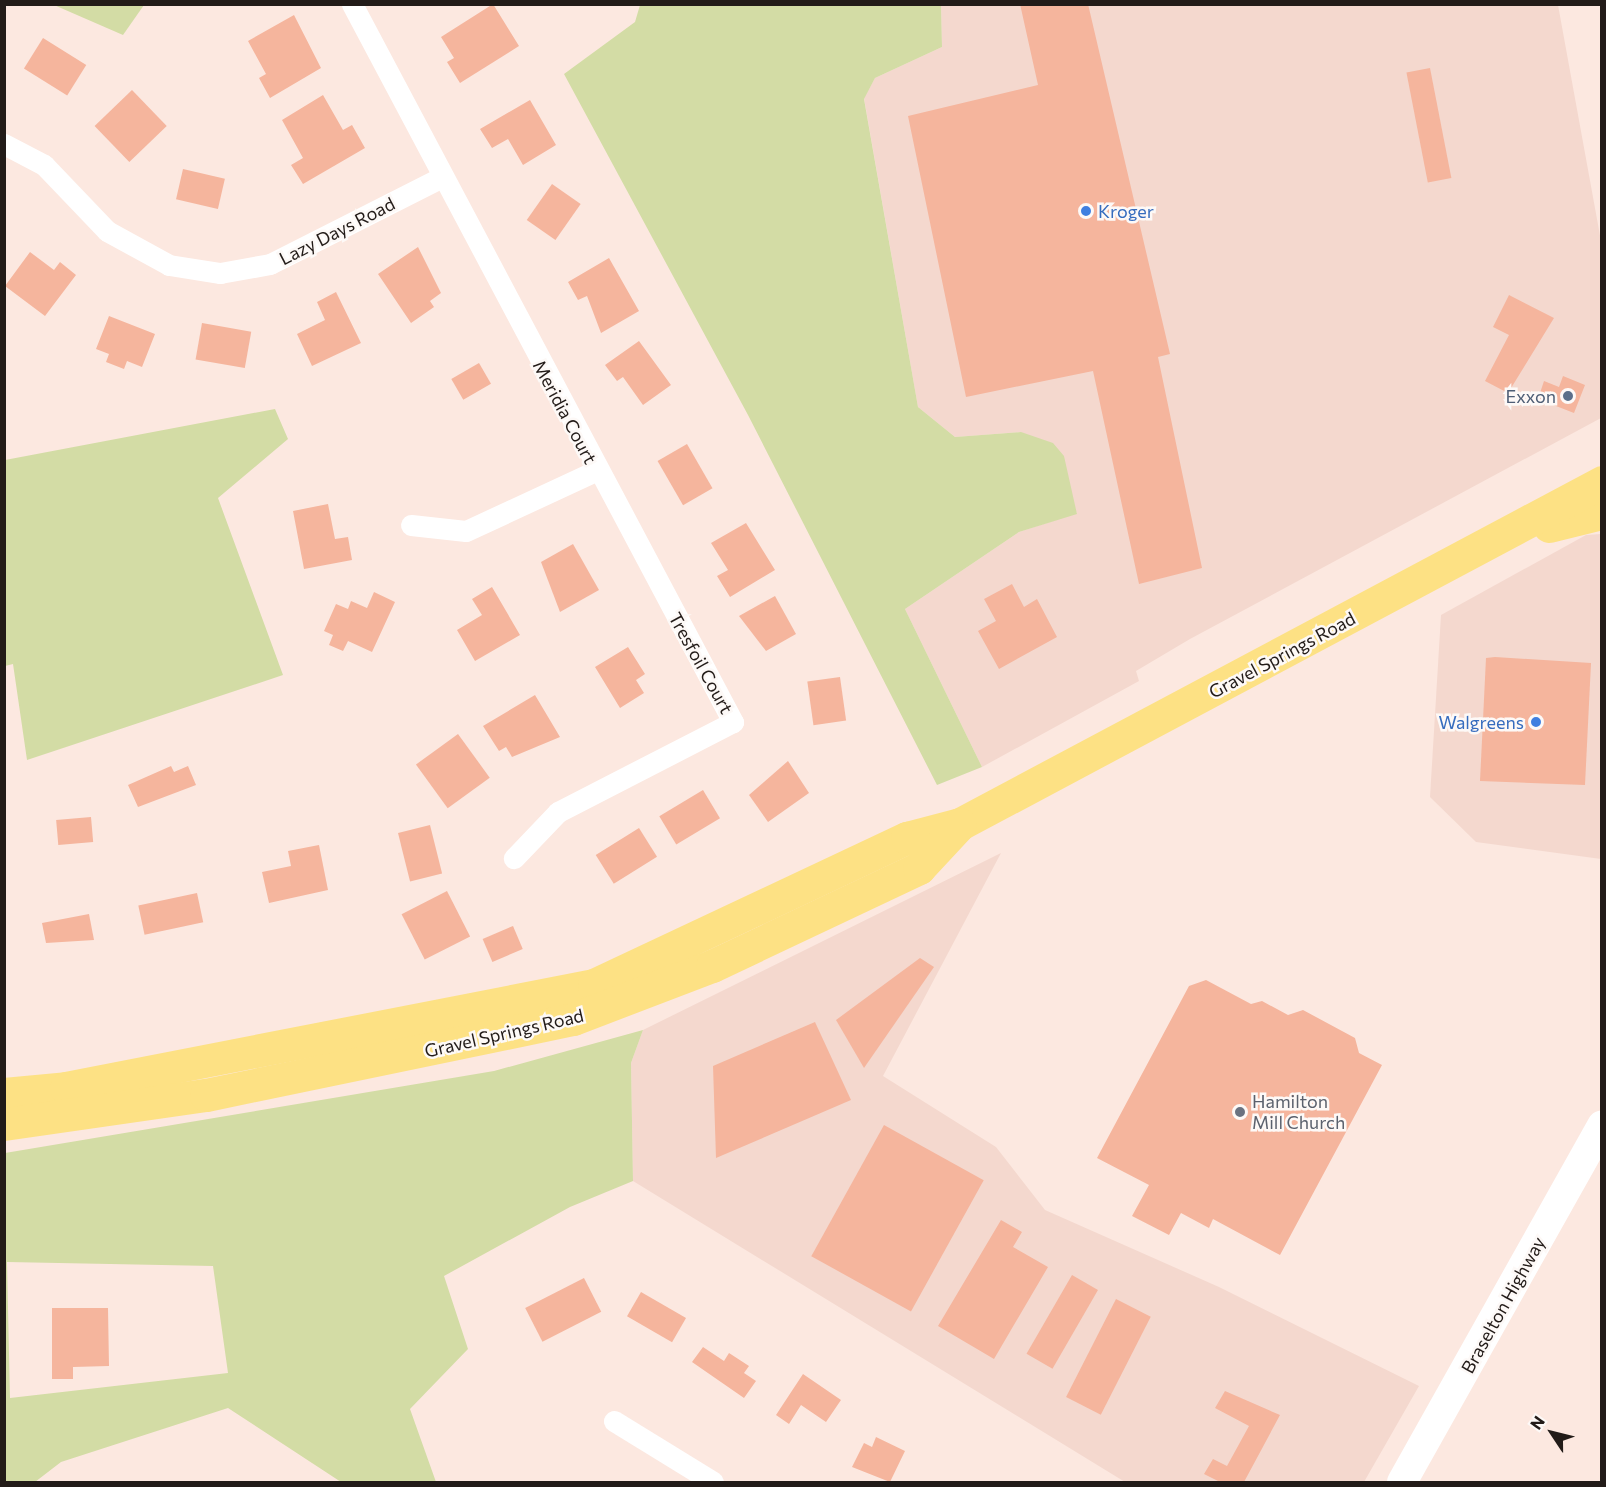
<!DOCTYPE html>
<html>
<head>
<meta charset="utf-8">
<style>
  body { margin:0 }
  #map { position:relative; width:1606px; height:1487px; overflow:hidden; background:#fce8e0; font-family:Commissioner,sans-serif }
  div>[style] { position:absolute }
  .built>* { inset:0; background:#f4d8ce }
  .green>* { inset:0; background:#d3dca5 }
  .building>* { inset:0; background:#f5b59d; transform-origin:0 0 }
  .street>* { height:21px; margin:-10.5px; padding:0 10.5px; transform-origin:10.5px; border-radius:10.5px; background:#fff }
  .secondary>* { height:30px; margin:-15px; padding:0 15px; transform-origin:15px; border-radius:15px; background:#fff }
  .primary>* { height:33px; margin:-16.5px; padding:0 16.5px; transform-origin:16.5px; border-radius:16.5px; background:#fde184 }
  .dots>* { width:16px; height:16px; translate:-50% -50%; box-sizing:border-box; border:3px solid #fdf9f7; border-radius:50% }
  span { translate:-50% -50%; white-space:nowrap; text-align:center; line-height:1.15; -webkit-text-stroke:5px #fdf9f7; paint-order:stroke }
  .shop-label { font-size:18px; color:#366cbe }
  .left { translate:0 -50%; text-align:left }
  .right { translate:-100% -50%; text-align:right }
  .street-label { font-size:18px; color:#221b18 }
  .service-label { font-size:18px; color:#4e5e75 }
  .worship-label { font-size:18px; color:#5b616d }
  .frame { position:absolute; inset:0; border:6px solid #221b18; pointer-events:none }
  .north { position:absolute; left:1522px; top:1403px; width:60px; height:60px; -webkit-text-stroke:4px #fdf9f7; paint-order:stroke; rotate:305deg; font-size:16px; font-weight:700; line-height:24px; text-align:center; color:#221b18 }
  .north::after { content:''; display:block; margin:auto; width:21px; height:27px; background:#221b18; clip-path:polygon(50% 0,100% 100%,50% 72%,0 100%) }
</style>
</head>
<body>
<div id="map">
  <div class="built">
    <div style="clip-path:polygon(941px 5px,1558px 5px,1601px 241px,1601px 418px,1190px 639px,1136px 671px,1139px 681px,982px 767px,905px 609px,1019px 532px,1077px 513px,1021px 432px,955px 437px,918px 407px,864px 98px,875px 78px,942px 47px)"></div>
    <div style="clip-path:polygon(1601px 534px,1601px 859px,1476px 842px,1430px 797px,1441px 615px,1586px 535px)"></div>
    <div style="clip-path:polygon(1001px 853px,883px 1076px,996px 1147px,1045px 1210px,1219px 1287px,1419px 1386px,1364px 1482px,1125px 1482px,633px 1181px,631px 1063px,643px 1030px)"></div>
  </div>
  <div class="green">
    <div style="clip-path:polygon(54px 5px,144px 5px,123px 35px)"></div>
    <div style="clip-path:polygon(640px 5px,941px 5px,942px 47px,875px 78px,864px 99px,918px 407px,955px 437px,1021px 432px,1053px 443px,1064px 456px,1077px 514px,1019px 532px,905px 609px,982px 767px,937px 785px,748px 415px,564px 74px,635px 22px)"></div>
    <div style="clip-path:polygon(275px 409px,288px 439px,218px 498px,283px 675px,27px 760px,13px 664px,5px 666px,5px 460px)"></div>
    <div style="clip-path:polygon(evenodd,643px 1030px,631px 1063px,633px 1181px,570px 1207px,444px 1276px,468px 1349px,410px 1409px,436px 1482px,341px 1482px,228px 1408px,61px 1462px,35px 1482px,5px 1482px,5px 1153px,494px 1071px,643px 1030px,7px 1262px,213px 1266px,228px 1373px,10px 1398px,7px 1262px)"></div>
  </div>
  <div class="building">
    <div style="clip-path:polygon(493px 4px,519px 46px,460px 83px,447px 62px,454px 58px,441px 37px)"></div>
    <div style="clip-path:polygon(1020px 4px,1088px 4px,1170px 354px,1158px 357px,1202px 568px,1139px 584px,1093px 371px,966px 397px,908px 116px,1038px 85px)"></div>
    <div style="clip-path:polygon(294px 15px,321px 68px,270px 98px,259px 78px,266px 74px,248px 41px)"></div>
    <div style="left:43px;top:38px;width:51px;height:36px;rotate:32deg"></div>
    <div style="left:1430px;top:68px;width:112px;height:24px;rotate:79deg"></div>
    <div style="left:132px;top:90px;width:50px;height:52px;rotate:46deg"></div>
    <div style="clip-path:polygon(323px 95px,343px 130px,352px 125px,365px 148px,303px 184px,291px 165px,303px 158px,282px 120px)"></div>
    <div style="clip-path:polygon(530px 100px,556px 145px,523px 165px,508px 139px,492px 148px,480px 129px)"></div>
    <div style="left:183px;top:169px;width:43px;height:31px;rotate:13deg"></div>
    <div style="left:552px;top:184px;width:35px;height:44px;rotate:35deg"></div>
    <div style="clip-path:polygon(418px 247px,441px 293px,430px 301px,434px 307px,411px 323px,378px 274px)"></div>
    <div style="clip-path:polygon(30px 252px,54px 270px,60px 262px,76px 275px,45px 316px,5px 286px)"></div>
    <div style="clip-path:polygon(609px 258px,639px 311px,601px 333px,587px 296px,578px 300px,568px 282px)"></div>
    <div style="clip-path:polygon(336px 292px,361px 343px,312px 366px,297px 334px,325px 320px,317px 302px)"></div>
    <div style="clip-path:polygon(1509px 295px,1554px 318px,1508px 393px,1485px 381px,1509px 335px,1493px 327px)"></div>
    <div style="clip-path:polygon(109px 316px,155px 334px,142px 367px,127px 361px,124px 369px,106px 362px,109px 354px,96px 349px)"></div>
    <div style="left:202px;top:323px;width:50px;height:37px;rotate:10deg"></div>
    <div style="clip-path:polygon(639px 341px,671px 385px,643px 405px,623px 377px,617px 381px,605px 365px)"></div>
    <div style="left:479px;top:363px;width:24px;height:32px;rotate:60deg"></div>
    <div style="clip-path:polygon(1563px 376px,1585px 385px,1574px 413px,1538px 399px,1544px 381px,1559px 387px)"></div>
    <div style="left:687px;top:444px;width:51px;height:34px;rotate:60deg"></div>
    <div style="clip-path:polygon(328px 504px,335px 539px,348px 537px,352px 560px,304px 569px,293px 511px)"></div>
    <div style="clip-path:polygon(746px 523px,775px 570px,730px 597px,717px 576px,728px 570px,711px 543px)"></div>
    <div style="clip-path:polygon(573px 544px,599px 590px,560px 612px,541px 562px)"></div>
    <div style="clip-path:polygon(1012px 584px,1024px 607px,1037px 599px,1057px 637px,999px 669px,978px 631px,996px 621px,984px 599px)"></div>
    <div style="clip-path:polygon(492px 587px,520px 635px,475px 661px,457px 630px,482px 615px,472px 599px)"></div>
    <div style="clip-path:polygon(374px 592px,395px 602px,372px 652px,348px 641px,343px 651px,329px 645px,333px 635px,324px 631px,336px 604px,348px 609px,351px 601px,367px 608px)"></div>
    <div style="clip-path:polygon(775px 596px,796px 634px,766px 651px,739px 616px)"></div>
    <div style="clip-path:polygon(628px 647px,645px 674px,636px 680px,644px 693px,620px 708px,595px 667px)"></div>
    <div style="clip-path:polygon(1495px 657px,1591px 663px,1585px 785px,1480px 781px,1486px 658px)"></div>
    <div style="left:840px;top:677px;width:44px;height:33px;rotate:82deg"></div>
    <div style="clip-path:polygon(535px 695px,560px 737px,512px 757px,506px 747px,499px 751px,483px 726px)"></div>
    <div style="left:458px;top:734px;width:54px;height:52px;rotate:54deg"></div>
    <div style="clip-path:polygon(788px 761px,809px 793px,768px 822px,749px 795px)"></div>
    <div style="clip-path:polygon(171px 766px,174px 772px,188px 766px,196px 785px,138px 807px,128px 785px)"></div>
    <div style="left:703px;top:790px;width:33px;height:51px;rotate:59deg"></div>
    <div style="left:91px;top:817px;width:25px;height:35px;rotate:85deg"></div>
    <div style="left:430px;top:825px;width:50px;height:33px;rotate:76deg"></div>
    <div style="left:639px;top:828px;width:34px;height:51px;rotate:58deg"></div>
    <div style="clip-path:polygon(319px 845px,328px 890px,269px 903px,262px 872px,291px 866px,288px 851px)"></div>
    <div style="left:447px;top:891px;width:51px;height:51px;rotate:63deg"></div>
    <div style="left:197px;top:893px;width:30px;height:60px;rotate:78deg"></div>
    <div style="clip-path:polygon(89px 914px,94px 940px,46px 943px,42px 923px)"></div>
    <div style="left:513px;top:926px;width:25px;height:33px;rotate:67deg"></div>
    <div style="clip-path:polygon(920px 958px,934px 967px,864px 1068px,836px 1020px)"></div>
    <div style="clip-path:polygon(1206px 980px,1251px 1004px,1262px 1001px,1288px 1015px,1303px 1010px,1355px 1038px,1359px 1053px,1382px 1065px,1280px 1255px,1213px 1219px,1209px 1228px,1181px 1213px,1169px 1235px,1132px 1216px,1149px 1185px,1097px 1158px,1189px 986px)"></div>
    <div style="clip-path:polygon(815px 1022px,851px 1100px,716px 1158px,713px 1066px)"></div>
    <div style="left:884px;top:1125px;width:114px;height:150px;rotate:29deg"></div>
    <div style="clip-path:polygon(1001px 1220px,1022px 1232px,1013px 1247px,1048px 1267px,994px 1359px,938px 1326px)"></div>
    <div style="left:1072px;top:1275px;width:30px;height:91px;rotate:30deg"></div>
    <div style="left:584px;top:1278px;width:38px;height:66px;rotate:63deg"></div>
    <div style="left:641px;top:1292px;width:52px;height:28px;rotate:30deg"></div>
    <div style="left:1116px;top:1299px;width:39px;height:110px;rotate:27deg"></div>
    <div style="clip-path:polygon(52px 1308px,108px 1308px,109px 1366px,73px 1367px,73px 1379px,52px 1379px)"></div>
    <div style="clip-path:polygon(703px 1347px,724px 1361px,729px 1353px,749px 1366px,744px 1373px,756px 1381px,744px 1398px,692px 1362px)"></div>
    <div style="clip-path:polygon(803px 1374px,841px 1400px,826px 1422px,801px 1405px,789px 1424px,776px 1415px)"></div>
    <div style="clip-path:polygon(1225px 1391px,1280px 1415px,1244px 1482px,1220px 1482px,1204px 1474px,1213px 1459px,1227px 1466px,1249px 1426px,1215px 1408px)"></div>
    <div style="clip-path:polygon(876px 1437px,905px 1451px,890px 1482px,852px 1467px,864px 1443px,872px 1447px)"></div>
  </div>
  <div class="street">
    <div style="left:352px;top:4px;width:813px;rotate:62.05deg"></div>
    <div style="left:733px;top:722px;width:197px;rotate:152.8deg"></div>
    <div style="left:558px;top:812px;width:64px;rotate:133.7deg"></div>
    <div style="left:4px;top:144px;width:45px;rotate:27.7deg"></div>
    <div style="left:44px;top:165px;width:91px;rotate:46.3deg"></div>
    <div style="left:107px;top:231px;width:71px;rotate:28.7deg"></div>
    <div style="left:169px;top:265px;width:52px;rotate:8.9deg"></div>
    <div style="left:220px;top:273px;width:51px;rotate:-10.2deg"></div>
    <div style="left:270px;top:264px;width:193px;rotate:-26.8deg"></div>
    <div style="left:411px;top:525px;width:55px;rotate:6.2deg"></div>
    <div style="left:466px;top:531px;width:142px;rotate:-24.9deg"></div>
    <div style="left:614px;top:1421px;width:116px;rotate:31.6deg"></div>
  </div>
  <div class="secondary">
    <div style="left:1402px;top:1482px;width:409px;rotate:-60.7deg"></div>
  </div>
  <div class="primary">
    <div style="left:1549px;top:526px;width:55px;rotate:-13.8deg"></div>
    <div style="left:4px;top:1094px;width:62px;rotate:-5.5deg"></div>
    <div style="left:66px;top:1088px;width:538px;rotate:-11.04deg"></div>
    <div style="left:594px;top:985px;width:346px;rotate:-25.2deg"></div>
    <div style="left:907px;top:838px;width:55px;rotate:-14.8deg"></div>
    <div style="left:960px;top:824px;width:727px;rotate:-28.04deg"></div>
    <div style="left:4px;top:1124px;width:204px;rotate:-8.2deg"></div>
    <div style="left:206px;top:1095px;width:375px;rotate:-11.7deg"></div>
    <div style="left:573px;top:1019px;width:149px;rotate:-20.9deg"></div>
    <div style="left:712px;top:966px;width:229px;rotate:-25.3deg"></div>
    <div style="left:919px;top:868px;width:60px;rotate:-47deg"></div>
  </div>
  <div class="dots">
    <div style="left:1086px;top:211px;background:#3f7fe0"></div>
    <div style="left:1568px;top:396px;background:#5c6f8a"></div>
    <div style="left:1536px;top:722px;background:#3f7fe0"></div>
    <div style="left:1240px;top:1112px;background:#6b7280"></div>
  </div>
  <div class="shop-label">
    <span class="left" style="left:1098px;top:211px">Kroger</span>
    <span class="right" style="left:1524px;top:722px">Walgreens</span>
  </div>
  <div class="street-label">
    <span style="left:337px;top:231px;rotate:-27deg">Lazy Days Road</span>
    <span style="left:565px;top:412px;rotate:62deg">Meridia Court</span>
    <span style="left:1282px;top:655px;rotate:-28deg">Gravel Springs Road</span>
    <span style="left:701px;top:663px;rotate:61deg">Tresfoil Court</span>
    <span style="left:504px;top:1033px;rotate:-13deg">Gravel Springs Road</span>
    <span style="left:1503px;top:1305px;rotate:-61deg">Braselton Highway</span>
  </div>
  <div class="service-label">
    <span class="right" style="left:1556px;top:396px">Exxon</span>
  </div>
  <div class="worship-label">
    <span class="left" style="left:1252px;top:1112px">Hamilton<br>Mill Church</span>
  </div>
  <div class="frame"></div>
  <div class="north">N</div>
</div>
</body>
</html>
